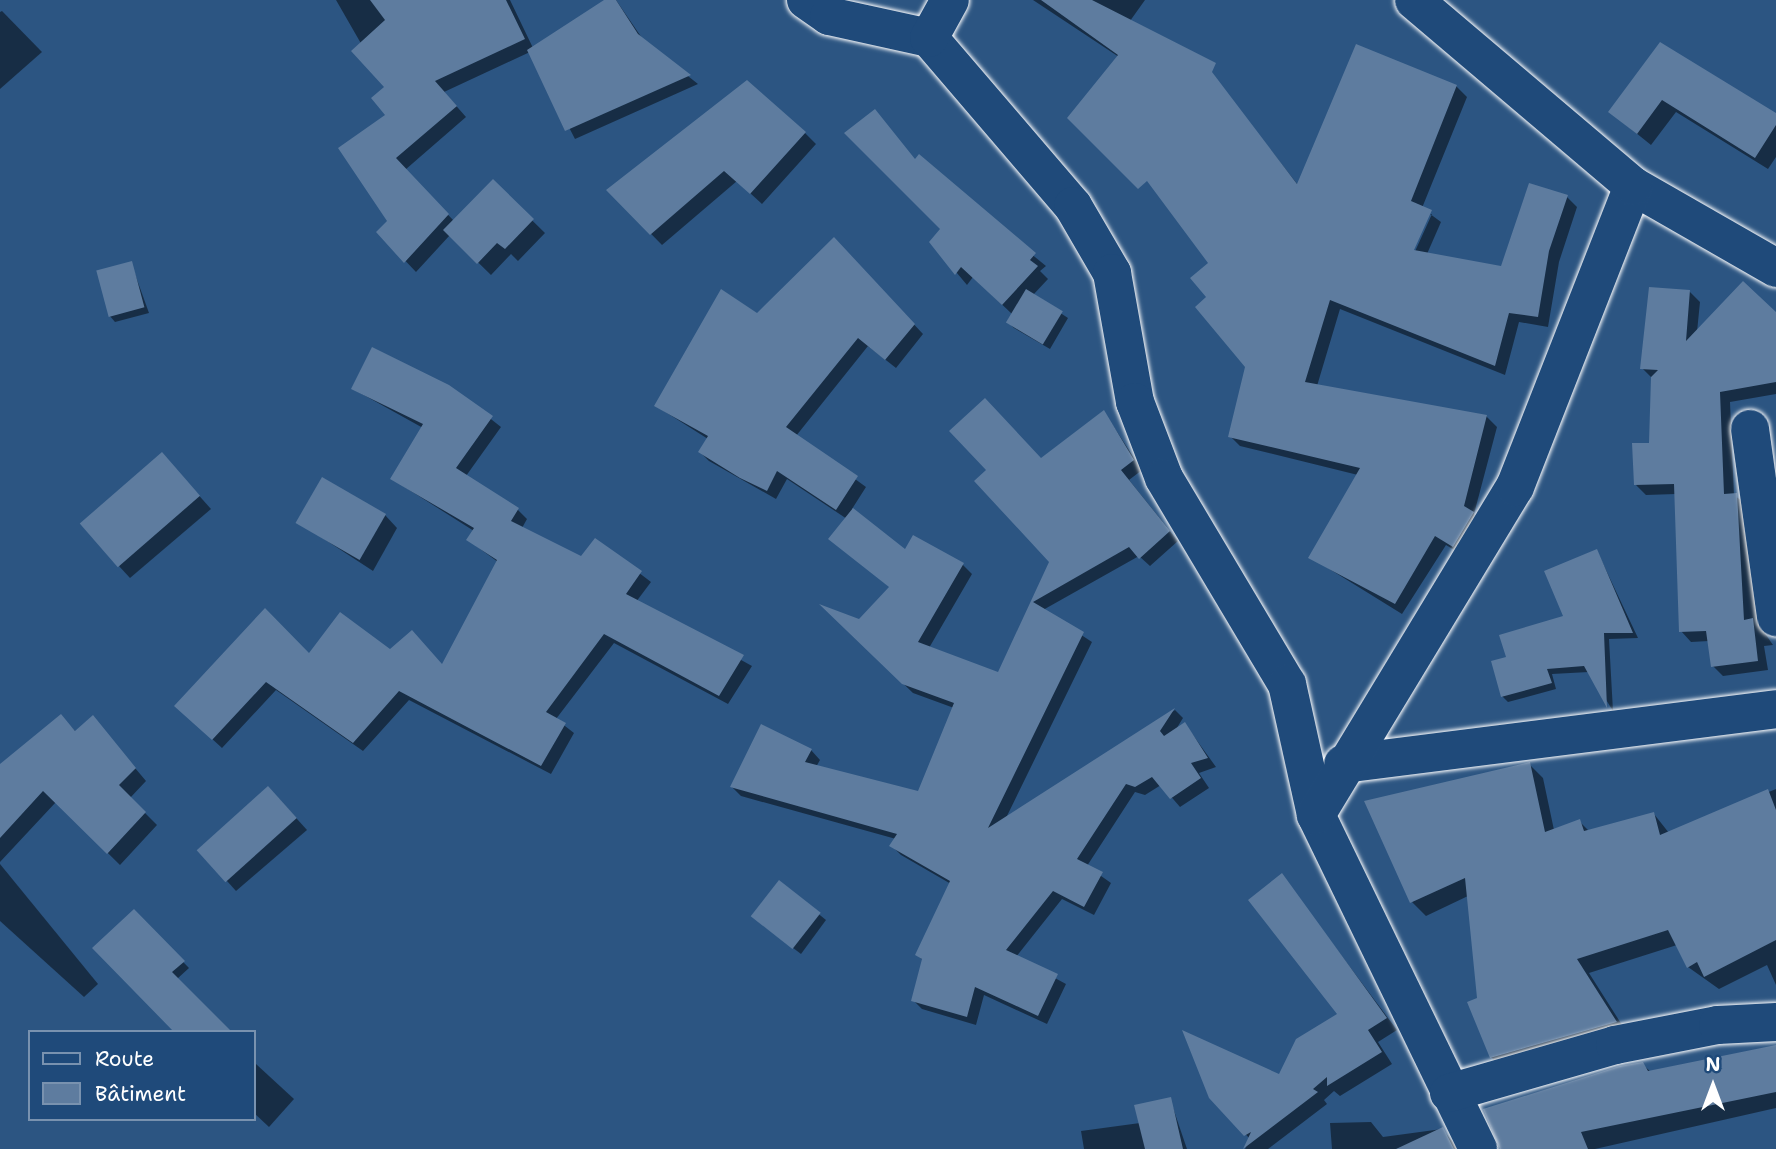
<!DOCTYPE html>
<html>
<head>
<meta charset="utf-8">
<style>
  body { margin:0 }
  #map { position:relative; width:1776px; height:1149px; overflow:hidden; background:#2c5582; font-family:"Shantell Sans",sans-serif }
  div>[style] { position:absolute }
  .shadow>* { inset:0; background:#0007 }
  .building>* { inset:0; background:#5e7c9f; transform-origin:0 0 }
  .roads { filter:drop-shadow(0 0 2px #fff) drop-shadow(0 0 2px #fff) }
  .minor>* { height:38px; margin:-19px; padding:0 19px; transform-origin:19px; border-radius:19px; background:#1f4a7a }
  span { translate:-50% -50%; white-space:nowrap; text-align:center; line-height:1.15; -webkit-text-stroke:6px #1f4a7a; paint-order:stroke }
  .legend { position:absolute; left:28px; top:1030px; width:228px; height:91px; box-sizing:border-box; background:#1f4a7a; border:2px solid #7992af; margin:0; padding:9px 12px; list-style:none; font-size:21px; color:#fff }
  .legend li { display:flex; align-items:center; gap:14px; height:35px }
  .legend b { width:35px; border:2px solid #7992af }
  .north { position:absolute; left:1678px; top:1051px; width:70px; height:70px; -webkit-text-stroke:5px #1f4a7a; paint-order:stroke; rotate:0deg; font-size:19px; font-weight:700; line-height:28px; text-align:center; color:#fff }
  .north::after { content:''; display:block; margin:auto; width:24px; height:32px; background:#fff; clip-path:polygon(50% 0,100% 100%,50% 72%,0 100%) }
</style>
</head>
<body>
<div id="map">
  <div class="shadow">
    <div style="clip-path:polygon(336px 0,510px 0,533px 48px,616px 0,644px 41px,698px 84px,575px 139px,530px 52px,444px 92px,466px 117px,405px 170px,454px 221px,493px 182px,545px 233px,518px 261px,511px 254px,491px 275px,450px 235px,416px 272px,378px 232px,390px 221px,386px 87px)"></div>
    <div style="clip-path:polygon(1033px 0,1145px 0,1130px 21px,1119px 57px)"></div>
    <div style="clip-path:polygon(2px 11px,42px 52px,0 89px,0 12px)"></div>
    <div style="clip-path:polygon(1660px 45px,1776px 115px,1776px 157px,1768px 169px,1676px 112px,1651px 145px,1610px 112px)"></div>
    <div style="clip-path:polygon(evenodd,1456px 86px,1467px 97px,1422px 208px,1441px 222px,1427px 254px,1503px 268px,1567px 197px,1577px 207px,1559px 262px,1548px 327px,1519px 322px,1505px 375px,1340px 309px,1317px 386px,1486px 416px,1497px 427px,1474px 514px,1483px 524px,1464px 556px,1446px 545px,1402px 614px,1310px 557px,1358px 475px,1240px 446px,1230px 436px,1247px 367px,1208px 297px,1225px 92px,1298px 185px,1456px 86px,1429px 214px,1432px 214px,1412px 258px,1409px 257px,1429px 214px)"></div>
    <div style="clip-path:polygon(805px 133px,816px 144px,762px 204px,737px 181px,662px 245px,608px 190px)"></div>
    <div style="clip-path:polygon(916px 160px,1046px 266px,1040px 271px,1048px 279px,1033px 295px,1068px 318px,1050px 349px,1014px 328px,1008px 322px,1012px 314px,973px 277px,967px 285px,931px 242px,942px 228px)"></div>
    <div style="clip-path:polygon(843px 249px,923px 334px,896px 368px,868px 346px,796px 436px,866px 487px,852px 509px,906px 552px,963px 565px,972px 574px,929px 648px,999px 675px,1051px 562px,1042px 460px,1104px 412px,1142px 470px,1129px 480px,1178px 541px,1150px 566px,1139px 556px,1043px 610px,1092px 642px,1006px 818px,1175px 710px,1183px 718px,1175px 731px,1185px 724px,1216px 767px,1199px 773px,1209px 788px,1180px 807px,1161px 785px,1145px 795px,1135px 792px,1087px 866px,1111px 883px,1094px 915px,1062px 899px,1016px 957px,1066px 984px,1047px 1024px,984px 995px,976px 1025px,922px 1009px,913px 1000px,924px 961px,917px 955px,951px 884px,901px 855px,892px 846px,896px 839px,741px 796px,732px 787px,811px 750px,820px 760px,816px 767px,919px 794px,954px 708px,913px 693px,826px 609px,859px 621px,891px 588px,831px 539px,847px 519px,787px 479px,776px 499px,709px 461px,700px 452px,708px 439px,656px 406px)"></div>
    <div style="clip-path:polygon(131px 263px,149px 313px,115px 322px,109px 315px)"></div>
    <div style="clip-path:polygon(1689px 291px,1700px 302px,1697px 332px,1776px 315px,1776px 394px,1730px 402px,1734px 495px,1747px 505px,1764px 632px,1773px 645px,1764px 646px,1768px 670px,1723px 676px,1713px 666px,1709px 641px,1691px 642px,1681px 631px,1676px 494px,1646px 495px,1636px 485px,1650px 444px,1653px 379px,1642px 368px)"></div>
    <div style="clip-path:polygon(449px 386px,501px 427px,466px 476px,518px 510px,527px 519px,522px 528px,582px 558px,596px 540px,651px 582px,636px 602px,752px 666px,728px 704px,614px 643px,556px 719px,574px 733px,551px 774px,409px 700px,363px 751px,276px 690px,222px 748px,186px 715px,309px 655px,390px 651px,443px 666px,498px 562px,468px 540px,474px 531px,392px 479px,423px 428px,353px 389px)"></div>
    <div style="clip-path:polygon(162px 454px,211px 509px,130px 578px,118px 565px)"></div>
    <div style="clip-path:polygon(385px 515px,397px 528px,373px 571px,298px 522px)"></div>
    <div style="clip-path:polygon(1597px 551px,1638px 638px,1609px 639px,1613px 711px,1589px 672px,1552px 674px,1556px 689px,1508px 702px,1502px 696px,1508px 658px,1565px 618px)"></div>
    <div style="clip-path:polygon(61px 716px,76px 732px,93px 718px,146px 781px,130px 798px,157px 825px,120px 865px,56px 802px,0 862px,0 767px)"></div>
    <div style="clip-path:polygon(1529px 764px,1543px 778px,1554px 830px,1579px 821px,1589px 831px,1654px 814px,1669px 833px,1776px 789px,1776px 985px,1767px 965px,1719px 989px,1688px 967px,1677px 945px,1589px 973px,1629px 1036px,1505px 1071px,1491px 1057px,1479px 999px,1468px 896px,1426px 916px,1412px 902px,1366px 802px)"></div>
    <div style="clip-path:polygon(279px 799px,307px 830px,236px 891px,200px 851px)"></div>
    <div style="clip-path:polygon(0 864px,98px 984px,84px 997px,0 921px)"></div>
    <div style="clip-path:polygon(1282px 876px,1397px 1030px,1378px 1042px,1392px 1064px,1340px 1096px,1334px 1091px,1324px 1100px,1327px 1104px,1268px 1149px,1245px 1149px,1250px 1139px,1211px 1097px,1280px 1076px,1339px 1015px)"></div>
    <div style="clip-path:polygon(779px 882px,826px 920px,801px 954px,759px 922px)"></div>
    <div style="clip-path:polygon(134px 912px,189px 968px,177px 979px,181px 1032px)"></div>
    <div style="clip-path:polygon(1776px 1047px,1776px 1108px,1595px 1149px,1506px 1149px,1642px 1064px,1651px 1072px)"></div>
    <div style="clip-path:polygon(256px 1064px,294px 1099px,269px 1127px,254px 1113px)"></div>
    <div style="clip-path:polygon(1170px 1099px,1187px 1149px,1084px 1149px,1081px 1131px,1140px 1123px)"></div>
    <div style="clip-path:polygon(1371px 1122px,1383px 1137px,1442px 1129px,1459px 1149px,1332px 1149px,1330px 1123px)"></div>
  </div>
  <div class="building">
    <div style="clip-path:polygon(370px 0,506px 0,525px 39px,435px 81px,457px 106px,396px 158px,449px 214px,404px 263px,376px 232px,387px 221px,338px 148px,385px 115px,371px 98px,384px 87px,351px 51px,385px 20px)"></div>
    <div style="clip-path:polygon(604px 0,616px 0,638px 34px,691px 75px,565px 131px,527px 50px)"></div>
    <div style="clip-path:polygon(1041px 0,1092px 0,1216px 63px,1212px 72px,1297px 184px,1356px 44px,1457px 85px,1411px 201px,1432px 210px,1414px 250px,1501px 266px,1529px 183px,1568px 195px,1549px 251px,1538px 317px,1509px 313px,1495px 366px,1330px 300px,1305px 382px,1487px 415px,1464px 506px,1474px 512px,1453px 547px,1435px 536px,1395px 604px,1308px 558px,1360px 468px,1228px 437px,1245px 367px,1195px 307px,1206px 297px,1190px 278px,1208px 263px,1147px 181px,1138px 189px,1067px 118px,1118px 55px)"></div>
    <div style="clip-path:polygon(1660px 42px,1776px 113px,1776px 125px,1755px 158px,1662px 100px,1637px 134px,1608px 112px)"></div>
    <div style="clip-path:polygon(747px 80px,806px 132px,750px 194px,724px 171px,650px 235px,606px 190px)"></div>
    <div style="clip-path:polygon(875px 109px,915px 159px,919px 154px,1036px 253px,1030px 260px,1038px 266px,1002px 305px,961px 267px,955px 275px,929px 242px,940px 229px,844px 133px)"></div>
    <div style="clip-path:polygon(493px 179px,534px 219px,505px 249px,497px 243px,477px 264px,443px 230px)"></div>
    <div style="clip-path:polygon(834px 237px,915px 324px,885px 360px,858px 338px,786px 427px,858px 476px,836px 510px,777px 471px,767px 491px,740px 478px,698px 452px,708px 436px,654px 406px,721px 289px,757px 313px)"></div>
    <div style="left:132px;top:261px;width:48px;height:37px;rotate:75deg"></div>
    <div style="clip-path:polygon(1743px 281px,1776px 312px,1776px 382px,1720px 392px,1724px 494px,1737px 493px,1744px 620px,1753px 618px,1758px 661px,1711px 667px,1706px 631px,1679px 632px,1674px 484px,1634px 485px,1632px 443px,1649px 443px,1651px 377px,1658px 370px,1640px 369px,1649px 287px,1690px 290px,1686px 341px)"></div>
    <div style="left:1026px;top:289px;width:43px;height:39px;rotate:31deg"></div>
    <div style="clip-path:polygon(372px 347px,449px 385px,493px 416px,456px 468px,519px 508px,511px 521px,581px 556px,595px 538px,642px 571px,626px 594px,744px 655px,719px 696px,604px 634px,546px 712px,566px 723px,541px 766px,399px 691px,353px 743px,266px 682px,212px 740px,174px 706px,265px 608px,309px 653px,340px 612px,390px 649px,412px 630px,442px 664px,497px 560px,466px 540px,474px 528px,390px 479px,423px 424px,351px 389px)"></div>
    <div style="clip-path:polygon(985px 398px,1041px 458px,1104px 410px,1134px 460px,1121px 470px,1170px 531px,1139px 559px,1129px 547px,1033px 602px,1084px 632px,988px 828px,1175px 708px,1160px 731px,1164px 736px,1185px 722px,1208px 758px,1191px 763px,1201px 778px,1170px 799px,1152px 777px,1135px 787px,1126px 784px,1077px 859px,1103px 872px,1084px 907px,1053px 891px,1006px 950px,1058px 974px,1038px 1016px,975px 987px,967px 1017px,911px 1001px,922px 959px,915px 955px,950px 881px,889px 846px,897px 834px,730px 787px,761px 724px,812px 749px,805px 762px,918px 791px,954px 703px,902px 684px,819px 604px,859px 619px,889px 587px,828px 539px,853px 508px,905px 549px,913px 535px,964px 563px,918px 642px,998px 672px,1049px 562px,974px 481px,986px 470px,949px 431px)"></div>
    <div style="left:162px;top:452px;width:58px;height:109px;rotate:49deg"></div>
    <div style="left:322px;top:477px;width:74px;height:53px;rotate:30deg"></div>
    <div style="clip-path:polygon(1597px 549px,1633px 633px,1604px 633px,1607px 708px,1584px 666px,1547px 669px,1552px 683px,1501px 697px,1491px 661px,1506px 657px,1499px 635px,1563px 616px,1544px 571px)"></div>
    <div style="clip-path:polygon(61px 714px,75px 731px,93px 715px,136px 768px,119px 785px,146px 812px,107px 854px,43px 791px,0 838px,0 764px)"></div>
    <div style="clip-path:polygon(1530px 762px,1545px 832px,1580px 819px,1584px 831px,1654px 812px,1660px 835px,1768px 789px,1776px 810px,1776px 940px,1704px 977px,1697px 962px,1687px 968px,1668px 930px,1577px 959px,1617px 1022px,1490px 1058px,1467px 1002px,1477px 998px,1465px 878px,1410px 903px,1364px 801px)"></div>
    <div style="left:268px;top:786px;width:43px;height:96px;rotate:48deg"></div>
    <div style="clip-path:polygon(1282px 873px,1387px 1018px,1368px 1030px,1382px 1052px,1327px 1086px,1327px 1077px,1313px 1089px,1318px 1092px,1243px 1149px,1251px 1132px,1244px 1136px,1209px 1098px,1182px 1030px,1279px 1074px,1296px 1039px,1337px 1014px,1248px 900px)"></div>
    <div style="left:779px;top:880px;width:53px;height:46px;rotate:38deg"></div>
    <div style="clip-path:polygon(134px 909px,185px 961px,172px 972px,232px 1032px,174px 1032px,92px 948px)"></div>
    <div style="clip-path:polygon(1776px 1045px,1776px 1092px,1581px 1132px,1588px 1149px,1500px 1149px,1483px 1109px,1620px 1066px,1643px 1062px,1648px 1071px)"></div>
    <div style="clip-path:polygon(1171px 1097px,1183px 1149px,1145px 1149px,1134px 1105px)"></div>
    <div style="clip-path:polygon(1443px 1127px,1454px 1149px,1396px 1149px)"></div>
  </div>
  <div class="roads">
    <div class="minor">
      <div style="left:806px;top:0;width:28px;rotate:35deg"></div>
      <div style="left:829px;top:16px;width:102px;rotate:12.4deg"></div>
      <div style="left:929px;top:38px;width:221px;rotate:49.4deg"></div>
      <div style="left:1073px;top:206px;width:78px;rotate:59.8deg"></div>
      <div style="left:1112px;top:273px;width:131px;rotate:79.9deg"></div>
      <div style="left:1135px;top:402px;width:81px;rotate:69.1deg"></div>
      <div style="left:1164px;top:478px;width:240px;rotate:59.2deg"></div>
      <div style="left:1287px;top:684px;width:134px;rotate:77.5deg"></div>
      <div style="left:1316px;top:815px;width:371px;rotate:64.1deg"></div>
      <div style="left:929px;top:38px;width:43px;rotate:-61.1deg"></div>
      <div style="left:1633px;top:186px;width:165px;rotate:29.8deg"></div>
      <div style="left:1750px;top:429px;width:190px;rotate:82.1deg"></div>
      <div style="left:1343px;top:764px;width:436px;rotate:-7.2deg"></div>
      <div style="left:1316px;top:815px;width:384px;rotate:-58.8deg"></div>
      <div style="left:1515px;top:487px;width:323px;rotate:-68.6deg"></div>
      <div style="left:1633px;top:186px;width:287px;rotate:-139.7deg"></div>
      <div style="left:1449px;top:1093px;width:173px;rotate:-16.1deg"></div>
      <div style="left:1615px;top:1045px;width:105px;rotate:-11deg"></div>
      <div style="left:1718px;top:1025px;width:58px;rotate:-3deg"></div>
    </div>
  </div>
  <ul class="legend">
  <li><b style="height:9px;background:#1f4a7a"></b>Route</li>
  <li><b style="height:19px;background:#5e7c9f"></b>Bâtiment</li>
  </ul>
  <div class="north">N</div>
</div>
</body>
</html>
